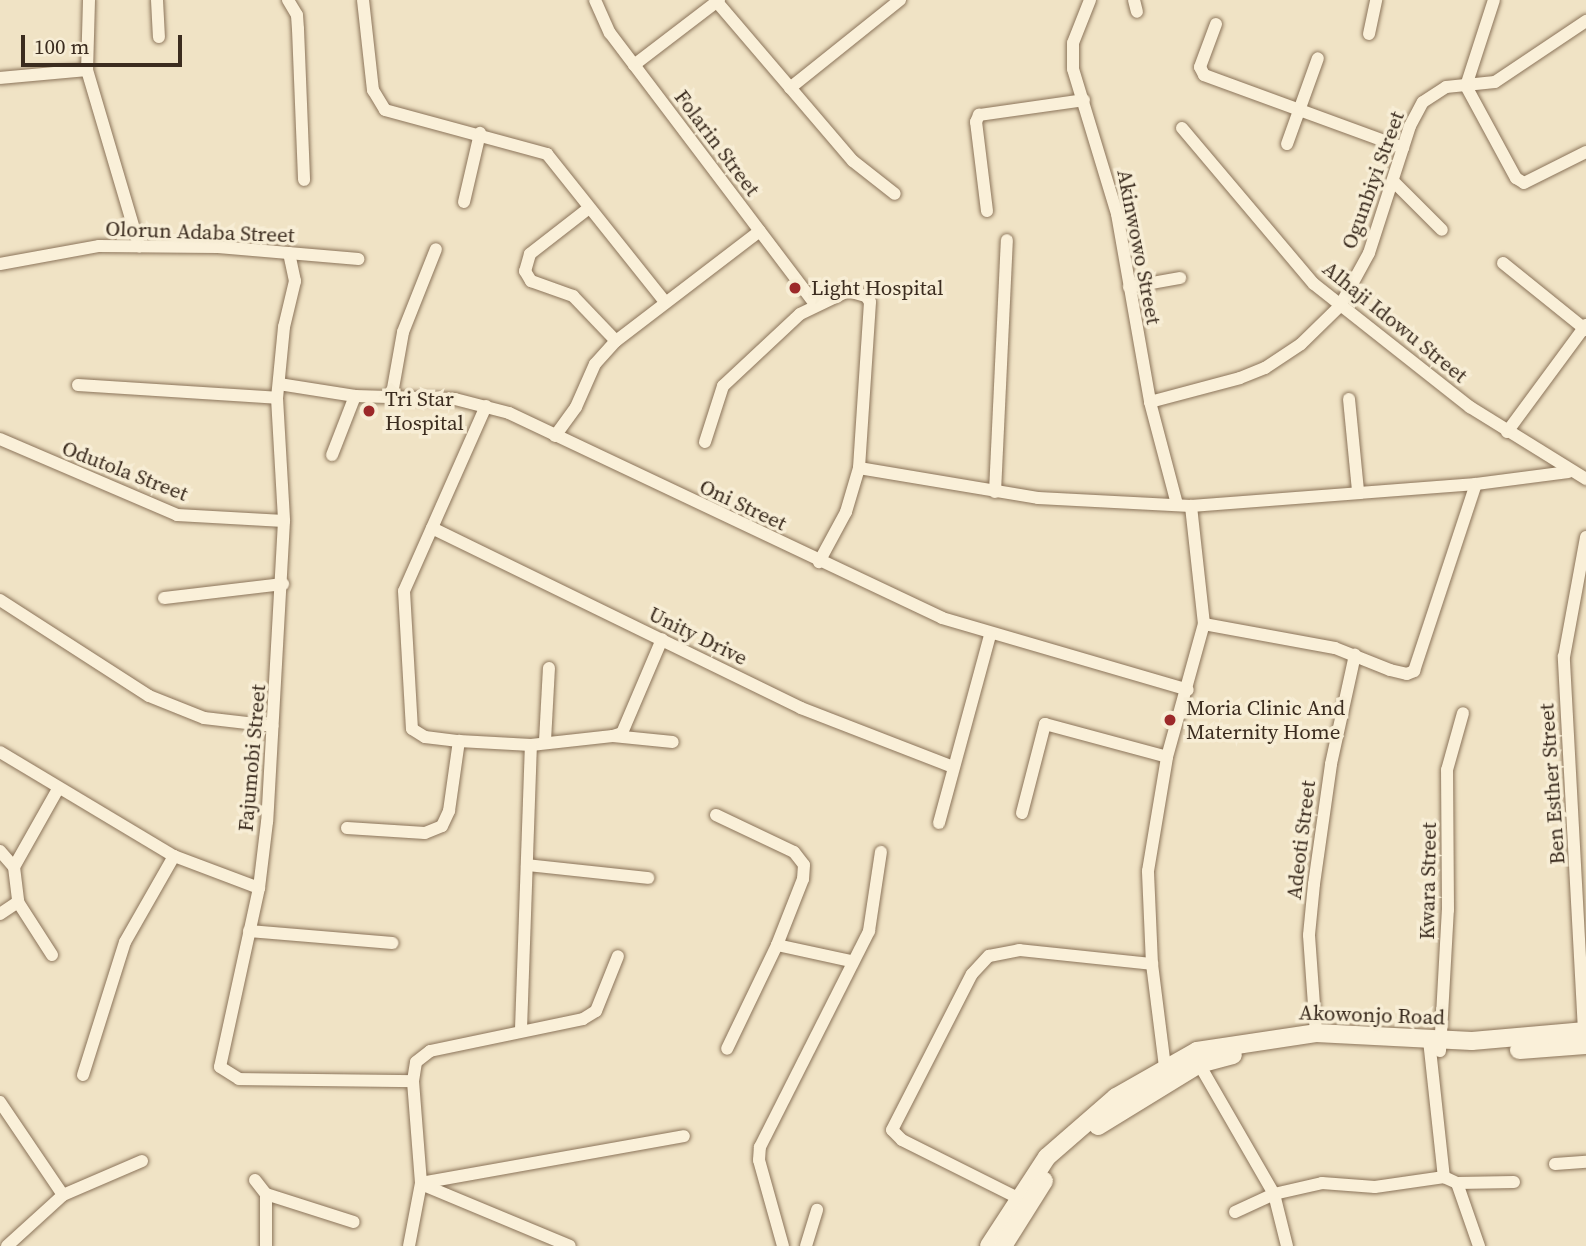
<!DOCTYPE html>
<html>
<head>
<meta charset="utf-8">
<style>
  body { margin:0 }
  #map { position:relative; width:1586px; height:1246px; overflow:hidden; background:#f0e3c5; font-family:"Source Serif 4",serif }
  div>[style] { position:absolute }
  .roads { filter:drop-shadow(0 0 2px #8b745a) drop-shadow(0 0 2px #8b745a) }
  .minor>* { height:12px; margin:-6px; padding:0 6px; transform-origin:6px; border-radius:6px; background:#faf0d9 }
  .secondary>* { height:18px; margin:-9px; padding:0 9px; transform-origin:9px; border-radius:9px; background:#faf0d9 }
  .dots>* { width:19px; height:19px; translate:-50% -50%; box-sizing:border-box; border:4px solid #f7edd5; border-radius:50% }
  span { translate:-50% -50%; white-space:nowrap; text-align:center; line-height:1.15; -webkit-text-stroke:7px #f7edd5; paint-order:stroke }
  .street-label { font-size:21px; color:#3b2c1f }
  .poi-label { font-size:21px; color:#3b2c1f }
  .left { translate:0 -50%; text-align:left }
  .scale { position:absolute; left:21px; top:35px; width:161px; height:32px; box-sizing:border-box; border:4px solid #3b2c1f; border-top:0; padding-left:9px; font-size:21px; line-height:24px; white-space:nowrap; color:#3b2c1f; -webkit-text-stroke:5px #f7edd5; paint-order:stroke }
</style>
</head>
<body>
<div id="map">
  <div class="roads">
    <div class="minor">
      <div style="left:89px;top:0;width:70px;rotate:91.6deg"></div>
      <div style="left:87px;top:70px;width:184px;rotate:73.5deg"></div>
      <div style="left:157px;top:0;width:37px;rotate:87deg"></div>
      <div style="left:288px;top:0;width:17px;rotate:59deg"></div>
      <div style="left:297px;top:15px;width:14px;rotate:86deg"></div>
      <div style="left:298px;top:29px;width:151px;rotate:87.7deg"></div>
      <div style="left:363px;top:0;width:91px;rotate:83.7deg"></div>
      <div style="left:373px;top:90px;width:23px;rotate:59deg"></div>
      <div style="left:385px;top:110px;width:168px;rotate:15.2deg"></div>
      <div style="left:547px;top:154px;width:189px;rotate:51.4deg"></div>
      <div style="left:595px;top:0;width:36px;rotate:66deg"></div>
      <div style="left:610px;top:33px;width:340px;rotate:52.9deg"></div>
      <div style="left:1090px;top:0;width:46px;rotate:111.6deg"></div>
      <div style="left:1073px;top:43px;width:26px;rotate:90deg"></div>
      <div style="left:1073px;top:69px;width:152px;rotate:73.1deg"></div>
      <div style="left:1117px;top:214px;width:191px;rotate:80deg"></div>
      <div style="left:1150px;top:402px;width:106px;rotate:75.2deg"></div>
      <div style="left:1134px;top:0;width:12px;rotate:76deg"></div>
      <div style="left:717px;top:2px;width:209px;rotate:49.5deg"></div>
      <div style="left:853px;top:161px;width:53px;rotate:38.2deg"></div>
      <div style="left:1216px;top:24px;width:46px;rotate:110.4deg"></div>
      <div style="left:1200px;top:67px;width:9px;rotate:63deg"></div>
      <div style="left:1204px;top:75px;width:212px;rotate:20.1deg"></div>
      <div style="left:1369px;top:34px;width:35px;rotate:-78deg"></div>
      <div style="left:634px;top:65px;width:107px;rotate:-37.4deg"></div>
      <div style="left:0;top:78px;width:87px;rotate:-5.3deg"></div>
      <div style="left:1466px;top:86px;width:105px;rotate:61.5deg"></div>
      <div style="left:1516px;top:178px;width:9px;rotate:32deg"></div>
      <div style="left:1524px;top:183px;width:69px;rotate:-26.6deg"></div>
      <div style="left:1466px;top:86px;width:90px;rotate:-72deg"></div>
      <div style="left:790px;top:88px;width:141px;rotate:-38.7deg"></div>
      <div style="left:1182px;top:128px;width:204px;rotate:49.8deg"></div>
      <div style="left:1314px;top:284px;width:199px;rotate:38.3deg"></div>
      <div style="left:1470px;top:407px;width:137px;rotate:31.8deg"></div>
      <div style="left:1287px;top:144px;width:91px;rotate:-70.2deg"></div>
      <div style="left:1393px;top:181px;width:69px;rotate:45deg"></div>
      <div style="left:464px;top:202px;width:71px;rotate:-76.9deg"></div>
      <div style="left:589px;top:208px;width:75px;rotate:142.1deg"></div>
      <div style="left:530px;top:254px;width:18px;rotate:106deg"></div>
      <div style="left:525px;top:271px;width:12px;rotate:59deg"></div>
      <div style="left:531px;top:281px;width:45px;rotate:19.7deg"></div>
      <div style="left:573px;top:296px;width:62px;rotate:46.3deg"></div>
      <div style="left:987px;top:211px;width:90px;rotate:-97deg"></div>
      <div style="left:976px;top:122px;width:8px;rotate:-67deg"></div>
      <div style="left:979px;top:115px;width:106px;rotate:-8.1deg"></div>
      <div style="left:289px;top:253px;width:29px;rotate:78deg"></div>
      <div style="left:295px;top:281px;width:47px;rotate:103.4deg"></div>
      <div style="left:284px;top:327px;width:71px;rotate:95.6deg"></div>
      <div style="left:277px;top:398px;width:123px;rotate:86.7deg"></div>
      <div style="left:284px;top:521px;width:301px;rotate:93.2deg"></div>
      <div style="left:267px;top:822px;width:66px;rotate:96.9deg"></div>
      <div style="left:259px;top:888px;width:183px;rotate:102.3deg"></div>
      <div style="left:220px;top:1067px;width:22px;rotate:32deg"></div>
      <div style="left:239px;top:1079px;width:174px;rotate:0.7deg"></div>
      <div style="left:1503px;top:263px;width:107px;rotate:38.9deg"></div>
      <div style="left:0;top:264px;width:101px;rotate:-10.3deg"></div>
      <div style="left:99px;top:246px;width:119px;rotate:0.5deg"></div>
      <div style="left:218px;top:247px;width:141px;rotate:4.9deg"></div>
      <div style="left:1129px;top:287px;width:52px;rotate:-10deg"></div>
      <div style="left:279px;top:384px;width:77px;rotate:9deg"></div>
      <div style="left:355px;top:396px;width:100px;rotate:1.7deg"></div>
      <div style="left:455px;top:399px;width:56px;rotate:14.5deg"></div>
      <div style="left:509px;top:413px;width:479px;rotate:25.3deg"></div>
      <div style="left:942px;top:618px;width:256px;rotate:16.3deg"></div>
      <div style="left:78px;top:385px;width:199px;rotate:3.7deg"></div>
      <div style="left:392px;top:394px;width:63px;rotate:-79.9deg"></div>
      <div style="left:403px;top:332px;width:89px;rotate:-68.3deg"></div>
      <div style="left:1349px;top:399px;width:92px;rotate:84.4deg"></div>
      <div style="left:1150px;top:402px;width:93px;rotate:-14.9deg"></div>
      <div style="left:1240px;top:378px;width:27px;rotate:-22deg"></div>
      <div style="left:1265px;top:368px;width:43px;rotate:-33.7deg"></div>
      <div style="left:1301px;top:344px;width:54px;rotate:-44.3deg"></div>
      <div style="left:1340px;top:306px;width:60px;rotate:-61.3deg"></div>
      <div style="left:1369px;top:253px;width:133px;rotate:-72.1deg"></div>
      <div style="left:1410px;top:126px;width:27px;rotate:-62deg"></div>
      <div style="left:1423px;top:102px;width:27px;rotate:-33deg"></div>
      <div style="left:1446px;top:87px;width:49px;rotate:-5.8deg"></div>
      <div style="left:1495px;top:82px;width:110px;rotate:-33.8deg"></div>
      <div style="left:486px;top:406px;width:202px;rotate:113.9deg"></div>
      <div style="left:404px;top:591px;width:138px;rotate:86.7deg"></div>
      <div style="left:412px;top:729px;width:15px;rotate:32deg"></div>
      <div style="left:425px;top:737px;width:34px;rotate:7deg"></div>
      <div style="left:459px;top:741px;width:72px;rotate:3.2deg"></div>
      <div style="left:531px;top:745px;width:82px;rotate:-6.3deg"></div>
      <div style="left:613px;top:736px;width:60px;rotate:5.7deg"></div>
      <div style="left:1507px;top:432px;width:133px;rotate:-53.6deg"></div>
      <div style="left:555px;top:436px;width:36px;rotate:-54deg"></div>
      <div style="left:576px;top:407px;width:47px;rotate:-66.2deg"></div>
      <div style="left:595px;top:364px;width:31px;rotate:-48deg"></div>
      <div style="left:616px;top:341px;width:181px;rotate:-37.4deg"></div>
      <div style="left:0;top:439px;width:193px;rotate:23.2deg"></div>
      <div style="left:177px;top:515px;width:107px;rotate:3.2deg"></div>
      <div style="left:705px;top:442px;width:59px;rotate:-72.2deg"></div>
      <div style="left:723px;top:386px;width:105px;rotate:-43.1deg"></div>
      <div style="left:800px;top:314px;width:53px;rotate:-25.6deg"></div>
      <div style="left:848px;top:291px;width:19px;rotate:16deg"></div>
      <div style="left:866px;top:296px;width:7px;rotate:56deg"></div>
      <div style="left:870px;top:302px;width:166px;rotate:93.8deg"></div>
      <div style="left:859px;top:468px;width:46px;rotate:106.5deg"></div>
      <div style="left:846px;top:512px;width:57px;rotate:118.4deg"></div>
      <div style="left:332px;top:455px;width:63px;rotate:-68.7deg"></div>
      <div style="left:859px;top:468px;width:181px;rotate:9.5deg"></div>
      <div style="left:1038px;top:498px;width:153px;rotate:3deg"></div>
      <div style="left:1191px;top:506px;width:286px;rotate:-4.4deg"></div>
      <div style="left:1476px;top:484px;width:93px;rotate:-7.4deg"></div>
      <div style="left:995px;top:492px;width:252px;rotate:-87.3deg"></div>
      <div style="left:432px;top:528px;width:411px;rotate:26deg"></div>
      <div style="left:801px;top:708px;width:163px;rotate:21.2deg"></div>
      <div style="left:164px;top:598px;width:120px;rotate:-6.7deg"></div>
      <div style="left:0;top:600px;width:177px;rotate:32.8deg"></div>
      <div style="left:149px;top:696px;width:59px;rotate:21.8deg"></div>
      <div style="left:204px;top:718px;width:69px;rotate:6.6deg"></div>
      <div style="left:1204px;top:624px;width:133px;rotate:10.4deg"></div>
      <div style="left:1335px;top:648px;width:59px;rotate:21.8deg"></div>
      <div style="left:1390px;top:670px;width:17px;rotate:13deg"></div>
      <div style="left:1407px;top:674px;width:8px;rotate:-23deg"></div>
      <div style="left:1414px;top:671px;width:197px;rotate:-71.7deg"></div>
      <div style="left:613px;top:736px;width:9px;rotate:-18deg"></div>
      <div style="left:622px;top:733px;width:102px;rotate:-66.9deg"></div>
      <div style="left:545px;top:741px;width:73px;rotate:-86.9deg"></div>
      <div style="left:0;top:752px;width:203px;rotate:30.9deg"></div>
      <div style="left:174px;top:856px;width:91px;rotate:20.6deg"></div>
      <div style="left:1022px;top:813px;width:92px;rotate:-75.5deg"></div>
      <div style="left:1045px;top:724px;width:126px;rotate:15.1deg"></div>
      <div style="left:716px;top:815px;width:86px;rotate:25.4deg"></div>
      <div style="left:794px;top:852px;width:16px;rotate:52deg"></div>
      <div style="left:804px;top:865px;width:14px;rotate:94deg"></div>
      <div style="left:803px;top:879px;width:71px;rotate:111.5deg"></div>
      <div style="left:777px;top:945px;width:115px;rotate:115.7deg"></div>
      <div style="left:939px;top:823px;width:195px;rotate:-74.8deg"></div>
      <div style="left:347px;top:828px;width:78px;rotate:3.7deg"></div>
      <div style="left:425px;top:833px;width:18px;rotate:-22deg"></div>
      <div style="left:442px;top:826px;width:17px;rotate:-65deg"></div>
      <div style="left:449px;top:811px;width:71px;rotate:-81.9deg"></div>
      <div style="left:0;top:851px;width:21px;rotate:49deg"></div>
      <div style="left:14px;top:867px;width:35px;rotate:83deg"></div>
      <div style="left:18px;top:902px;width:63px;rotate:57.3deg"></div>
      <div style="left:527px;top:865px;width:122px;rotate:6.1deg"></div>
      <div style="left:14px;top:867px;width:90px;rotate:-60.6deg"></div>
      <div style="left:0;top:914px;width:22px;rotate:-34deg"></div>
      <div style="left:249px;top:931px;width:144px;rotate:4.8deg"></div>
      <div style="left:777px;top:945px;width:76px;rotate:12.2deg"></div>
      <div style="left:521px;top:1029px;width:284px;rotate:-88deg"></div>
      <div style="left:1584px;top:1031px;width:375px;rotate:-93.1deg"></div>
      <div style="left:1564px;top:657px;width:122px;rotate:-79.6deg"></div>
      <div style="left:1316px;top:1033px;width:98px;rotate:-94.1deg"></div>
      <div style="left:1309px;top:935px;width:51px;rotate:-84.4deg"></div>
      <div style="left:1314px;top:884px;width:121px;rotate:-81.9deg"></div>
      <div style="left:1331px;top:764px;width:112px;rotate:-77.6deg"></div>
      <div style="left:1429px;top:1040px;width:138px;rotate:83.8deg"></div>
      <div style="left:1440px;top:1051px;width:141px;rotate:-86.8deg"></div>
      <div style="left:1448px;top:910px;width:140px;rotate:-90.4deg"></div>
      <div style="left:1447px;top:770px;width:59px;rotate:-74.3deg"></div>
      <div style="left:1199px;top:1064px;width:150px;rotate:60deg"></div>
      <div style="left:1274px;top:1194px;width:54px;rotate:76deg"></div>
      <div style="left:1165px;top:1067px;width:104px;rotate:-97.2deg"></div>
      <div style="left:1152px;top:964px;width:93px;rotate:-92.5deg"></div>
      <div style="left:1148px;top:871px;width:116px;rotate:-80.5deg"></div>
      <div style="left:1167px;top:757px;width:138px;rotate:-74.5deg"></div>
      <div style="left:1204px;top:624px;width:119px;rotate:-96.3deg"></div>
      <div style="left:83px;top:1075px;width:139px;rotate:-72.5deg"></div>
      <div style="left:125px;top:942px;width:99px;rotate:-60.3deg"></div>
      <div style="left:0;top:1102px;width:112px;rotate:55.9deg"></div>
      <div style="left:1555px;top:1164px;width:31px;rotate:-4deg"></div>
      <div style="left:255px;top:1180px;width:18px;rotate:52deg"></div>
      <div style="left:266px;top:1194px;width:92px;rotate:17.7deg"></div>
      <div style="left:421px;top:1183px;width:267px;rotate:-10.1deg"></div>
      <div style="left:1457px;top:1183px;width:67px;rotate:70.8deg"></div>
      <div style="left:421px;top:1184px;width:161px;rotate:22.6deg"></div>
      <div style="left:1018px;top:1198px;width:130px;rotate:-153.4deg"></div>
      <div style="left:902px;top:1140px;width:14px;rotate:-135deg"></div>
      <div style="left:892px;top:1130px;width:175px;rotate:-62.9deg"></div>
      <div style="left:972px;top:974px;width:25px;rotate:-47deg"></div>
      <div style="left:989px;top:956px;width:31px;rotate:-11deg"></div>
      <div style="left:1019px;top:950px;width:134px;rotate:6deg"></div>
      <div style="left:1235px;top:1212px;width:43px;rotate:-24.8deg"></div>
      <div style="left:1274px;top:1194px;width:49px;rotate:-12.9deg"></div>
      <div style="left:1322px;top:1183px;width:53px;rotate:4.3deg"></div>
      <div style="left:1375px;top:1187px;width:70px;rotate:-8.2deg"></div>
      <div style="left:1444px;top:1177px;width:14px;rotate:25deg"></div>
      <div style="left:1457px;top:1183px;width:57px;rotate:-1deg"></div>
      <div style="left:7px;top:1246px;width:76px;rotate:-42.3deg"></div>
      <div style="left:63px;top:1195px;width:86px;rotate:-23.3deg"></div>
      <div style="left:266px;top:1246px;width:52px;rotate:-90deg"></div>
      <div style="left:409px;top:1246px;width:64px;rotate:-79.2deg"></div>
      <div style="left:421px;top:1183px;width:102px;rotate:-94.5deg"></div>
      <div style="left:413px;top:1081px;width:19px;rotate:-81deg"></div>
      <div style="left:416px;top:1062px;width:18px;rotate:-38deg"></div>
      <div style="left:430px;top:1051px;width:156px;rotate:-11.8deg"></div>
      <div style="left:583px;top:1019px;width:15px;rotate:-32deg"></div>
      <div style="left:596px;top:1011px;width:59px;rotate:-68.2deg"></div>
      <div style="left:783px;top:1246px;width:89px;rotate:-105.6deg"></div>
      <div style="left:759px;top:1160px;width:13px;rotate:-86deg"></div>
      <div style="left:760px;top:1147px;width:242px;rotate:-63.2deg"></div>
      <div style="left:869px;top:931px;width:80px;rotate:-81.4deg"></div>
      <div style="left:806px;top:1246px;width:38px;rotate:-73deg"></div>
    </div>
    <div class="secondary">
      <div style="left:1519px;top:1050px;width:67px;rotate:-4.3deg"></div>
      <div style="left:1098px;top:1126px;width:119px;rotate:-31.5deg"></div>
      <div style="left:1199px;top:1064px;width:35px;rotate:-15deg"></div>
      <div style="left:989px;top:1246px;width:106px;rotate:-56.9deg"></div>
      <div style="left:1047px;top:1157px;width:91px;rotate:-41deg"></div>
      <div style="left:1116px;top:1097px;width:93px;rotate:-29.6deg"></div>
      <div style="left:1197px;top:1051px;width:120px;rotate:-8.6deg"></div>
      <div style="left:1316px;top:1033px;width:156px;rotate:2.9deg"></div>
      <div style="left:1472px;top:1041px;width:114px;rotate:-5deg"></div>
      <div style="left:1003px;top:1246px;width:77px;rotate:-57.8deg"></div>
    </div>
  </div>
  <div class="dots">
    <div style="left:795px;top:288px;background:#9c292a"></div>
    <div style="left:369px;top:411px;background:#9c292a"></div>
    <div style="left:1170px;top:720px;background:#9c292a"></div>
  </div>
  <div class="street-label">
    <span style="left:717px;top:143px;rotate:53deg">Folarin Street</span>
    <span style="left:1373px;top:180px;rotate:-70deg">Ogunbiyi Street</span>
    <span style="left:200px;top:232px;rotate:2deg">Olorun Adaba Street</span>
    <span style="left:1139px;top:247px;rotate:79deg">Akinwowo Street</span>
    <span style="left:1395px;top:322px;rotate:39deg">Alhaji Idowu Street</span>
    <span style="left:125px;top:471px;rotate:21deg">Odutola Street</span>
    <span style="left:743px;top:505px;rotate:25deg">Oni Street</span>
    <span style="left:698px;top:636px;rotate:26deg">Unity Drive</span>
    <span style="left:252px;top:758px;rotate:-85deg">Fajumobi Street</span>
    <span style="left:1552px;top:784px;rotate:-94deg">Ben Esther Street</span>
    <span style="left:1301px;top:840px;rotate:-83deg">Adeoti Street</span>
    <span style="left:1428px;top:881px;rotate:-89deg">Kwara Street</span>
    <span style="left:1372px;top:1015px;rotate:2deg">Akowonjo Road</span>
  </div>
  <div class="poi-label">
    <span class="left" style="left:811px;top:288px">Light Hospital</span>
    <span class="left" style="left:385px;top:411px">Tri Star<br>Hospital</span>
    <span class="left" style="left:1186px;top:720px">Moria Clinic And<br>Maternity Home</span>
  </div>
  <div class="scale">100 m</div>
</div>
</body>
</html>
